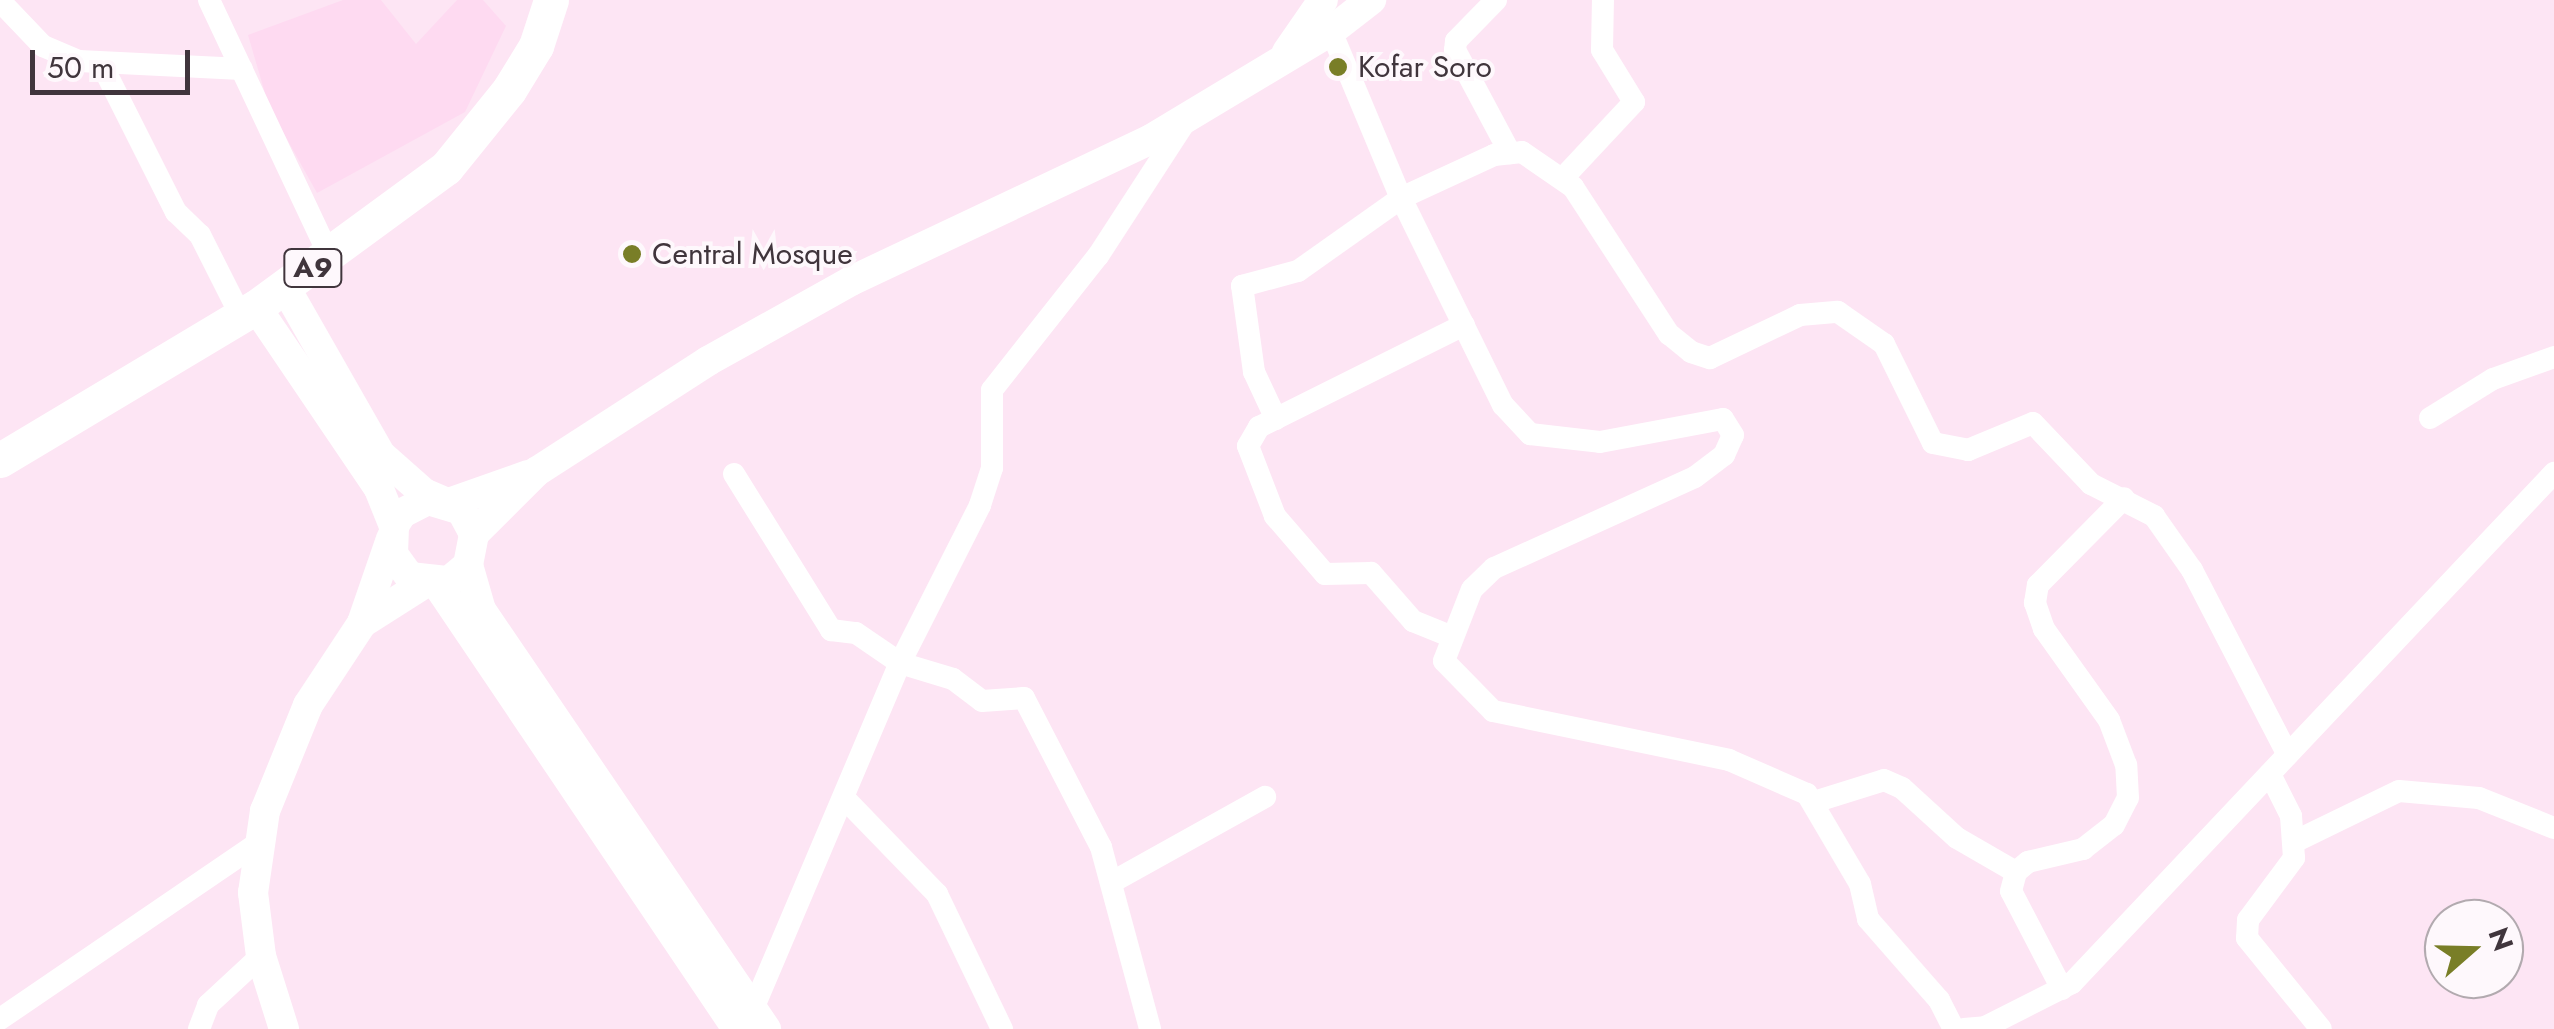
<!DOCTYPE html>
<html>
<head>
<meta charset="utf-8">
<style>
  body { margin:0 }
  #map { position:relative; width:2554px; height:1029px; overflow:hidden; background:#fde5f4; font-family:Jost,sans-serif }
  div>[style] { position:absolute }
  .built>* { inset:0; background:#fedaf1 }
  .minor>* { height:22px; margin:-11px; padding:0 11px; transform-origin:11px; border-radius:11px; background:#fff }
  .major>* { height:30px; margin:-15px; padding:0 15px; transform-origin:15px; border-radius:15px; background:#fff }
  .highway>* { height:35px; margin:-17.5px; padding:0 17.5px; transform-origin:17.5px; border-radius:17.5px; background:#fff }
  .dots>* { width:28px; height:28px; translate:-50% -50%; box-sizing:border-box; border:5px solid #fef8fc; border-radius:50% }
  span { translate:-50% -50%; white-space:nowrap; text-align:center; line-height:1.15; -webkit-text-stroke:8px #fef8fc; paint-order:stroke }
  .shield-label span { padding:2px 8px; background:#fef8fc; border:2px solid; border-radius:8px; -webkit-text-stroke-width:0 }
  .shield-label { font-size:28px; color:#40353c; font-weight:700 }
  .poi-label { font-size:30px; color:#40353c }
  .left { translate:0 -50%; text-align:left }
  .north { position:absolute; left:2424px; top:899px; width:100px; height:100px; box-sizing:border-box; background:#fef8fc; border:2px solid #b2aaaf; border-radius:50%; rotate:70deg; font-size:28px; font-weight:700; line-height:40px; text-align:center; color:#40353c }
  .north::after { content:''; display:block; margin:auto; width:35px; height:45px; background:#797e27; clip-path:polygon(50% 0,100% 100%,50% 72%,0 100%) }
  .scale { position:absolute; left:30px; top:50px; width:160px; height:45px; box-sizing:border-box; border:5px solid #40353c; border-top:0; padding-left:12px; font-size:30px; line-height:35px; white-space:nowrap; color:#40353c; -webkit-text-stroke:8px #fef8fc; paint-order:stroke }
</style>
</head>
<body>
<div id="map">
  <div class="built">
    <div style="clip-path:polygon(343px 0,381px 0,416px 44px,457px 0,483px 0,506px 26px,465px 112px,317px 193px,269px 107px,248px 35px)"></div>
  </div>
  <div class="minor">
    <div style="left:209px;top:0;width:282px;rotate:64.8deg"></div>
    <div style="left:1496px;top:0;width:57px;rotate:134.3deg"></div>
    <div style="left:1456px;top:41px;width:9px;rotate:96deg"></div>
    <div style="left:1455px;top:50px;width:117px;rotate:61.9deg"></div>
    <div style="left:0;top:1px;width:62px;rotate:46.3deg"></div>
    <div style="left:43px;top:46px;width:39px;rotate:23deg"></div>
    <div style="left:79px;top:61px;width:163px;rotate:2.8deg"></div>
    <div style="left:1331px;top:31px;width:181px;rotate:67.3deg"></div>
    <div style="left:1401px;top:198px;width:231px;rotate:63.8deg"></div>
    <div style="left:1503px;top:405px;width:40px;rotate:47deg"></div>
    <div style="left:1530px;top:434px;width:70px;rotate:6.5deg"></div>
    <div style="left:1600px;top:442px;width:125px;rotate:-10.6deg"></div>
    <div style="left:1723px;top:419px;width:19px;rotate:58deg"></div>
    <div style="left:1733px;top:435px;width:22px;rotate:114deg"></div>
    <div style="left:1724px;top:455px;width:36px;rotate:143deg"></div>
    <div style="left:1695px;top:477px;width:221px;rotate:155.6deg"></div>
    <div style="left:1494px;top:568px;width:30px;rotate:136deg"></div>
    <div style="left:1472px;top:589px;width:77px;rotate:111.3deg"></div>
    <div style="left:1444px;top:661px;width:70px;rotate:45.6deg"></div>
    <div style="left:1493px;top:711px;width:241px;rotate:11.7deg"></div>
    <div style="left:1729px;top:760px;width:85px;rotate:23.6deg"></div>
    <div style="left:1807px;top:794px;width:104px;rotate:59.5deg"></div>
    <div style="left:1860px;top:884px;width:36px;rotate:77deg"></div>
    <div style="left:1868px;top:919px;width:108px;rotate:48.8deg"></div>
    <div style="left:1939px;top:1000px;width:33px;rotate:63deg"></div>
    <div style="left:101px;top:63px;width:167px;rotate:63.3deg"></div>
    <div style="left:176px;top:212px;width:33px;rotate:44deg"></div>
    <div style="left:200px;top:235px;width:91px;rotate:63.2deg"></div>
    <div style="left:1563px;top:178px;width:104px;rotate:-46.9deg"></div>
    <div style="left:1634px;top:102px;width:61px;rotate:-121.6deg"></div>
    <div style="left:1602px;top:50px;width:50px;rotate:-88.9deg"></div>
    <div style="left:2430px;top:418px;width:74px;rotate:-31.8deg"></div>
    <div style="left:2493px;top:379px;width:65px;rotate:-19.8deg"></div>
    <div style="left:1276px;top:419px;width:52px;rotate:-115.1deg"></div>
    <div style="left:1254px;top:372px;width:87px;rotate:-97.9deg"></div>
    <div style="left:1242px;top:286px;width:58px;rotate:-15deg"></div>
    <div style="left:1298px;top:271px;width:126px;rotate:-35.3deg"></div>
    <div style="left:1401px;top:198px;width:102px;rotate:-24.8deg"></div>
    <div style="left:1494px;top:155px;width:28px;rotate:-6deg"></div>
    <div style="left:1522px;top:152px;width:62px;rotate:34.5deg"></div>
    <div style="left:1573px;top:187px;width:176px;rotate:56.9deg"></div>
    <div style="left:1669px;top:334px;width:28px;rotate:39deg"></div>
    <div style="left:1691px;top:352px;width:20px;rotate:18deg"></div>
    <div style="left:1710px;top:358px;width:100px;rotate:-25.5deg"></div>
    <div style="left:1800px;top:315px;width:38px;rotate:-5deg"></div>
    <div style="left:1838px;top:312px;width:56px;rotate:34.8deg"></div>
    <div style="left:1884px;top:344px;width:110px;rotate:63.7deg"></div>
    <div style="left:1933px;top:443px;width:36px;rotate:11deg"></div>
    <div style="left:1968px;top:450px;width:70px;rotate:-22.6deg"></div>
    <div style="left:2033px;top:423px;width:84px;rotate:46.4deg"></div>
    <div style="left:2091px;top:484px;width:71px;rotate:26.9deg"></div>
    <div style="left:2154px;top:516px;width:66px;rotate:54.9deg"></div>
    <div style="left:2192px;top:570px;width:208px;rotate:62.6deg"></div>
    <div style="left:734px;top:474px;width:184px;rotate:58.1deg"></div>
    <div style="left:831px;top:630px;width:25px;rotate:7deg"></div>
    <div style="left:856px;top:633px;width:53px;rotate:34.3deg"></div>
    <div style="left:900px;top:663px;width:55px;rotate:16.8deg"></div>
    <div style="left:953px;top:679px;width:36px;rotate:37deg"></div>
    <div style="left:982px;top:701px;width:42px;rotate:-4.1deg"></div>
    <div style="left:1024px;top:698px;width:168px;rotate:62.7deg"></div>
    <div style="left:1101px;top:847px;width:188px;rotate:74.9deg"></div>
    <div style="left:1450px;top:636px;width:40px;rotate:-158deg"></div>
    <div style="left:1413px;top:621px;width:64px;rotate:-131.2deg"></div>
    <div style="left:1371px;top:573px;width:46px;rotate:178.8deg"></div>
    <div style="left:1325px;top:574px;width:77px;rotate:-130.8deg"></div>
    <div style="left:1275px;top:516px;width:75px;rotate:-111.1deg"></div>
    <div style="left:1248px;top:446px;width:22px;rotate:-60deg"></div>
    <div style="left:1259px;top:427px;width:229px;rotate:-26.5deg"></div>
    <div style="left:2270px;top:774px;width:47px;rotate:63.4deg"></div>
    <div style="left:2291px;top:816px;width:42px;rotate:85.9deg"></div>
    <div style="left:2294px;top:858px;width:77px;rotate:126.6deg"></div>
    <div style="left:2248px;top:920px;width:18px;rotate:93deg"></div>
    <div style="left:2247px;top:938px;width:117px;rotate:50.9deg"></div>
    <div style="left:846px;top:800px;width:131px;rotate:45.9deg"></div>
    <div style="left:937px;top:894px;width:150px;rotate:64.3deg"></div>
    <div style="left:1814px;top:802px;width:73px;rotate:-17.4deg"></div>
    <div style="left:1884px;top:780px;width:20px;rotate:24deg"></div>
    <div style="left:1902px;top:788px;width:74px;rotate:42.3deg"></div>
    <div style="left:1957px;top:838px;width:68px;rotate:30deg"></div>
    <div style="left:2296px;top:841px;width:114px;rotate:-25.9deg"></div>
    <div style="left:2399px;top:791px;width:80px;rotate:5deg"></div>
    <div style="left:2479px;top:798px;width:81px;rotate:21.8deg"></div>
    <div style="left:1114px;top:881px;width:173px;rotate:-29.1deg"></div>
    <div style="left:2062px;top:989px;width:110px;rotate:-117.5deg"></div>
    <div style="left:2011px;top:891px;width:20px;rotate:-75deg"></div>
    <div style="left:2016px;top:872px;width:16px;rotate:-40deg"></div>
    <div style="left:2028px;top:862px;width:57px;rotate:-13.3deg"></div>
    <div style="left:2083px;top:849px;width:39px;rotate:-38deg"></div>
    <div style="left:2114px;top:825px;width:30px;rotate:-63deg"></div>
    <div style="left:2128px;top:798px;width:33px;rotate:-93deg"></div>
    <div style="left:2126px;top:765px;width:48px;rotate:-110.7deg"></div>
    <div style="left:2109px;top:720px;width:112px;rotate:-125.5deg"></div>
    <div style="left:2044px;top:629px;width:28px;rotate:-109deg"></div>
    <div style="left:2035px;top:603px;width:18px;rotate:-81deg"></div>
    <div style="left:2038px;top:585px;width:122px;rotate:-45.3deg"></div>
    <div style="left:753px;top:1009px;width:376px;rotate:-67deg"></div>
    <div style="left:900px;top:663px;width:177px;rotate:-63.1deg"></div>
    <div style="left:980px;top:505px;width:39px;rotate:-72deg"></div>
    <div style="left:992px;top:468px;width:78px;rotate:-90deg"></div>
    <div style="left:992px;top:390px;width:171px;rotate:-51.7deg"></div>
    <div style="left:1098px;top:256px;width:163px;rotate:-57deg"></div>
    <div style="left:0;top:1019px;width:314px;rotate:-34.3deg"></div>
    <div style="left:199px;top:1029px;width:26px;rotate:-69deg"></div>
    <div style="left:208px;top:1005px;width:72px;rotate:-42.8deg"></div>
    <div style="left:1964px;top:1029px;width:21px;rotate:-5deg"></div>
    <div style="left:1985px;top:1027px;width:97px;rotate:-26.8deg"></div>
    <div style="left:2072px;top:983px;width:702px;rotate:-46.62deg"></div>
  </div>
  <div class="major">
    <div style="left:1287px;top:52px;width:63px;rotate:-55.3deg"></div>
    <div style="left:285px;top:287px;width:193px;rotate:60.3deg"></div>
    <div style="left:381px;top:455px;width:57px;rotate:41.5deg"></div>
    <div style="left:424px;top:493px;width:21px;rotate:23deg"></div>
    <div style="left:256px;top:307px;width:220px;rotate:55.9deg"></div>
    <div style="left:379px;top:489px;width:40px;rotate:68deg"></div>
    <div style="left:449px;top:503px;width:84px;rotate:-19.5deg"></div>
    <div style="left:474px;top:534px;width:27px;rotate:-118deg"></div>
    <div style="left:461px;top:510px;width:34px;rotate:-163deg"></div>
    <div style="left:428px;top:500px;width:29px;rotate:153deg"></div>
    <div style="left:402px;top:513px;width:15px;rotate:122deg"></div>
    <div style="left:394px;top:526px;width:28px;rotate:92deg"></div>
    <div style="left:393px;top:554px;width:29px;rotate:54deg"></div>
    <div style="left:410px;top:577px;width:39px;rotate:6deg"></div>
    <div style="left:449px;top:581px;width:25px;rotate:-40deg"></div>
    <div style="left:468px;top:565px;width:32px;rotate:-79deg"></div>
    <div style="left:474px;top:534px;width:88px;rotate:-45deg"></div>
    <div style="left:536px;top:472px;width:205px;rotate:-32.8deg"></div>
    <div style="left:708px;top:361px;width:164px;rotate:-29.2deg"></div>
    <div style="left:851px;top:281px;width:332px;rotate:-25.3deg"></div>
    <div style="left:1151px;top:139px;width:210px;rotate:-31deg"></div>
    <div style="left:1331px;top:31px;width:51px;rotate:-37.8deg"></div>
    <div style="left:468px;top:565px;width:47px;rotate:73.9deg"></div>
    <div style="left:481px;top:610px;width:507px;rotate:55.78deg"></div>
    <div style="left:437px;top:584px;width:537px;rotate:56.01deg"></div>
    <div style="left:362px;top:623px;width:75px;rotate:-32.4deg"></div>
    <div style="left:284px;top:1029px;width:77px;rotate:-107.5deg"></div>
    <div style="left:261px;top:956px;width:64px;rotate:-97.2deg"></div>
    <div style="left:253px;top:893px;width:83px;rotate:-81.7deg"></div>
    <div style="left:265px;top:811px;width:114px;rotate:-67.9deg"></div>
    <div style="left:308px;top:705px;width:98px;rotate:-56.6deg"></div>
    <div style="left:362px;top:623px;width:89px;rotate:-71deg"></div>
  </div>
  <div class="highway">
    <div style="left:0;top:460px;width:298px;rotate:-30.9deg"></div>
    <div style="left:256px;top:307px;width:235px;rotate:-36.2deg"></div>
    <div style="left:446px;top:168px;width:100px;rotate:-51.1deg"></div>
    <div style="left:509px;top:90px;width:52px;rotate:-58.5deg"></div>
    <div style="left:536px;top:46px;width:48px;rotate:-71.9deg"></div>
  </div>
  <div class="dots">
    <div style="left:1338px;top:67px;background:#797e27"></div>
    <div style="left:632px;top:254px;background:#797e27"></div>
  </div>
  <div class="shield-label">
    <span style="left:313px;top:268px">A9</span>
  </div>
  <div class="poi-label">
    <span class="left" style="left:1358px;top:67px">Kofar Soro</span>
    <span class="left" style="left:652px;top:254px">Central Mosque</span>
  </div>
  <div class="north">N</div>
  <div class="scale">50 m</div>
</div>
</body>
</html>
